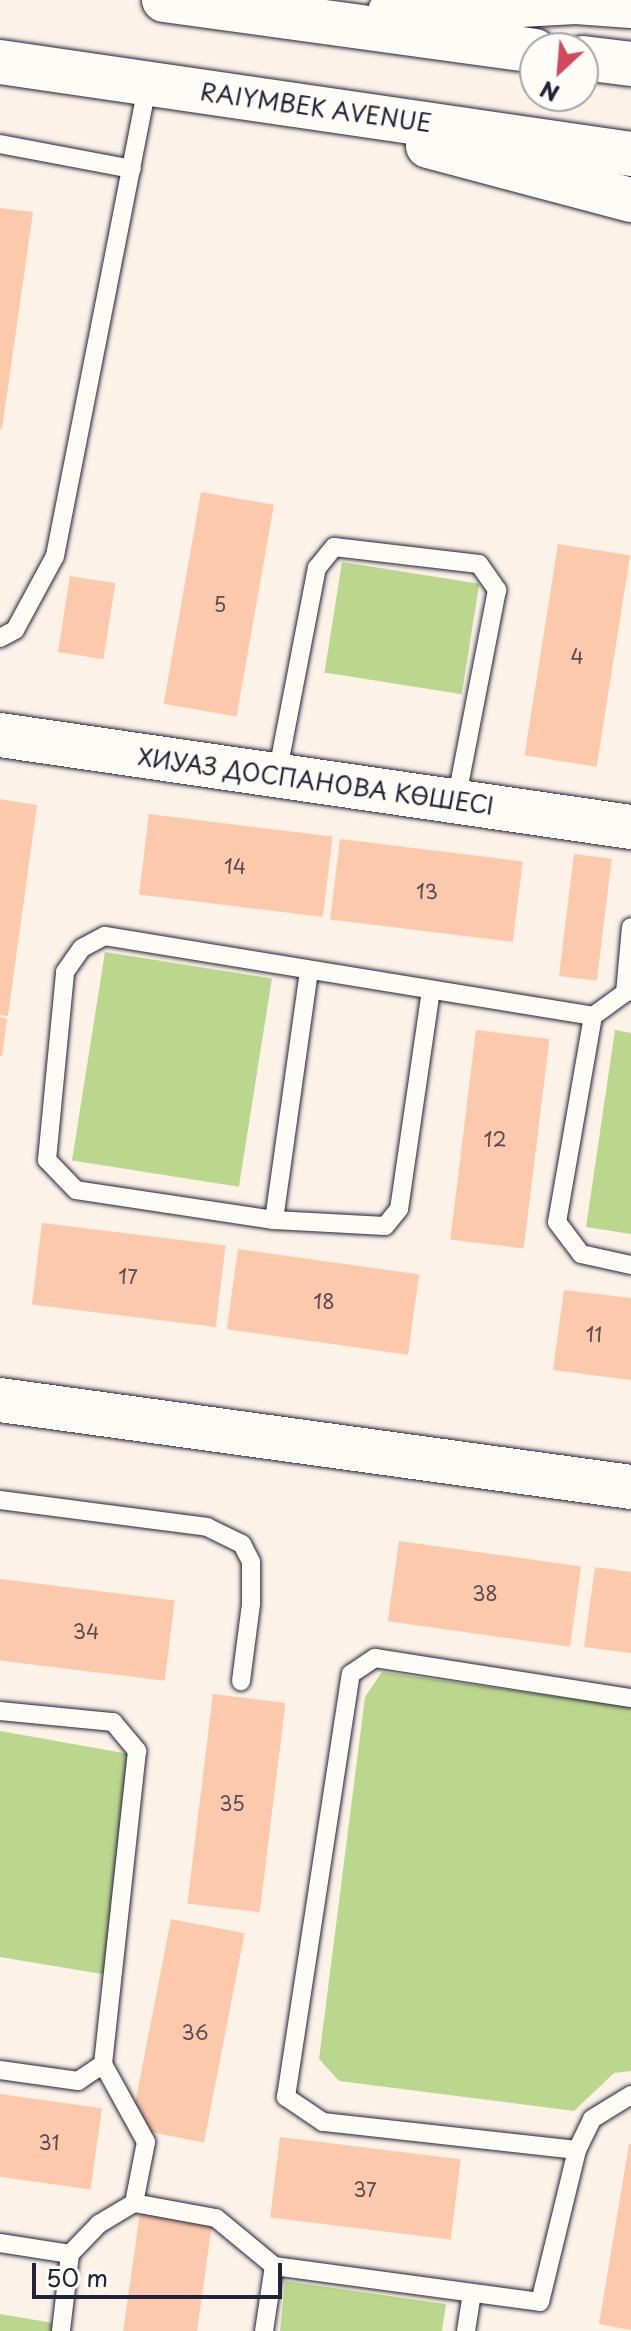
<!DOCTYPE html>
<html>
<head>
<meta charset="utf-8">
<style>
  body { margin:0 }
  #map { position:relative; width:631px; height:2331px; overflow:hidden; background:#fdf2e8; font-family:"Playpen Sans",sans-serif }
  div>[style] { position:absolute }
  .green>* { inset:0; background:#bbd78e; transform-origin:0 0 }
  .building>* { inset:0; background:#fcc9ac; transform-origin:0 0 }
  .roads { filter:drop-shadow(0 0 2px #22223b) drop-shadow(0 0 2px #22223b) }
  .lane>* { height:18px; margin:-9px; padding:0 9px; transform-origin:9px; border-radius:9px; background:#fdfcf7 }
  .secondary>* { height:44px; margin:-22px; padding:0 22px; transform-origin:22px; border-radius:22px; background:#fdfcf7 }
  .highway>* { height:44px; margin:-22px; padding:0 22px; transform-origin:22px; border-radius:22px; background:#fdfcf7 }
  span { translate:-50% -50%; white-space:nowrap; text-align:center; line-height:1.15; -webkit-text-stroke:6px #fdfcf7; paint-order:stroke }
  .number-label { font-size:20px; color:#584c57 }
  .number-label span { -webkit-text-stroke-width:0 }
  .street-label { font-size:24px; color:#22223b }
  .north { position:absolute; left:519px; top:32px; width:80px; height:80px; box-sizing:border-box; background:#fdfcf7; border:2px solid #a5a5ac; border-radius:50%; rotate:206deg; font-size:22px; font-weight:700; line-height:32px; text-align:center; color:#22223b }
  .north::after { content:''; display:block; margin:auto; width:28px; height:36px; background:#d1495b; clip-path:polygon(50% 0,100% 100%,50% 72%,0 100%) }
  .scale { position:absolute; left:32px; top:2263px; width:250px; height:36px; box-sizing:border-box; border:4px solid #22223b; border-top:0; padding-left:10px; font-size:24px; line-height:28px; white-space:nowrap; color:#22223b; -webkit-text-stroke:6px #fdfcf7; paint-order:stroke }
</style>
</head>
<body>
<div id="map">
  <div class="green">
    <div style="left:342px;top:562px;width:139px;height:112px;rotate:9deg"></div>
    <div style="left:105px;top:952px;width:169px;height:211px;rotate:9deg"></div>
    <div style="clip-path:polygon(615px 1030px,631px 1033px,631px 1234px,586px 1227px)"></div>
    <div style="clip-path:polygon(382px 1672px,631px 1707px,631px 2071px,614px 2073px,574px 2111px,339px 2081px,319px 2059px,365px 1697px)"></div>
    <div style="clip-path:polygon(0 1731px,135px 1755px,108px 1975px,0 1957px)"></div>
    <div style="clip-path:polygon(285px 2281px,446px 2304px,442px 2331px,280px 2331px)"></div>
    <div style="clip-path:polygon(0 2314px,59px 2324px,57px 2331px,0 2331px)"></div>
  </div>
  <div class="building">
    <div style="clip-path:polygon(0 208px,33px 212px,2px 429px,0 429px)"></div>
    <div style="left:201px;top:492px;width:74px;height:215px;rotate:10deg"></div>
    <div style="left:558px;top:544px;width:73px;height:214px;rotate:9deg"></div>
    <div style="left:70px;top:576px;width:46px;height:77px;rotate:9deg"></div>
    <div style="clip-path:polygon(0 799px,37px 805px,8px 1016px,0 1015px)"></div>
    <div style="left:149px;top:814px;width:185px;height:81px;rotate:7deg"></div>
    <div style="left:340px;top:839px;width:184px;height:81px;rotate:7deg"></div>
    <div style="left:574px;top:854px;width:38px;height:123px;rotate:7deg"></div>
    <div style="clip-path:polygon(0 1017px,7px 1019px,2px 1056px,0 1056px)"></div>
    <div style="left:476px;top:1030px;width:74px;height:211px;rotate:7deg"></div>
    <div style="left:42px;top:1223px;width:185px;height:82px;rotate:7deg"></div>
    <div style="left:238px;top:1249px;width:183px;height:81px;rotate:8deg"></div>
    <div style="clip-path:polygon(564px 1290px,631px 1298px,631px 1380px,553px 1370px)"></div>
    <div style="left:399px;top:1541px;width:184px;height:81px;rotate:8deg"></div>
    <div style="clip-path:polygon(595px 1567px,631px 1572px,631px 1653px,584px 1647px)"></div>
    <div style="left:0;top:1579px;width:176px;height:81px;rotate:7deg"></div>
    <div style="left:213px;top:1694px;width:73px;height:211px;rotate:7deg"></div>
    <div style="left:171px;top:1919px;width:75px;height:213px;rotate:11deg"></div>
    <div style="left:0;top:2094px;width:103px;height:82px;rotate:8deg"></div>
    <div style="left:280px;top:2137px;width:182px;height:81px;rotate:7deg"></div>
    <div style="clip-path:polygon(629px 2144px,631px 2144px,631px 2330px,599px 2324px)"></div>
    <div style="left:140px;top:2212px;width:73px;height:121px;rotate:8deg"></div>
  </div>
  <div class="roads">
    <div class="lane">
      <div style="left:0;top:144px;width:134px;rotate:10.7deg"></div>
      <div style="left:0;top:638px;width:17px;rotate:-28deg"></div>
      <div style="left:15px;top:630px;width:84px;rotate:-61.6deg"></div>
      <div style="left:55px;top:556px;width:483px;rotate:-78.9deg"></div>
      <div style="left:277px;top:775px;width:211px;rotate:-79.1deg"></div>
      <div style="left:317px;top:568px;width:27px;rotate:-51deg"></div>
      <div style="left:334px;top:547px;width:146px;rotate:6.7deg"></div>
      <div style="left:479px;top:564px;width:32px;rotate:55deg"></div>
      <div style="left:497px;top:590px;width:215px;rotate:101deg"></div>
      <div style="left:431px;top:990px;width:221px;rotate:98.3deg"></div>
      <div style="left:399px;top:1209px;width:22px;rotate:129deg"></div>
      <div style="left:385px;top:1226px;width:111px;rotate:-176.9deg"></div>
      <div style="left:274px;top:1220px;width:200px;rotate:-171.4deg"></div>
      <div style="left:76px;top:1190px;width:42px;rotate:-134deg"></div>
      <div style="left:47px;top:1160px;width:189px;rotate:-84.5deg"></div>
      <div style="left:65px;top:972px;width:29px;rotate:-55deg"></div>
      <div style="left:82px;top:948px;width:26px;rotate:-28deg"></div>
      <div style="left:105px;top:936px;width:495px;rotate:9.3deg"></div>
      <div style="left:593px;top:1016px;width:39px;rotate:-36deg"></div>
      <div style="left:625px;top:993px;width:66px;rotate:-84.8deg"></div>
      <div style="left:593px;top:1016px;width:209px;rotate:99.9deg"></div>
      <div style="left:557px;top:1222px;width:40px;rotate:53deg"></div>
      <div style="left:581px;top:1254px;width:51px;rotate:12.4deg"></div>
      <div style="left:274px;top:1220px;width:252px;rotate:-82deg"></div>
      <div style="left:0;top:1500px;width:209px;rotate:7.4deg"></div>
      <div style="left:207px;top:1527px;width:39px;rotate:26deg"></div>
      <div style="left:242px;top:1544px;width:20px;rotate:63deg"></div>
      <div style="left:251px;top:1562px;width:42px;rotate:90deg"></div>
      <div style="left:251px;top:1604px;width:78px;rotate:97.4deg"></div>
      <div style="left:0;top:1711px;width:114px;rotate:5.6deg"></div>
      <div style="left:113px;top:1722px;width:38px;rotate:50deg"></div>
      <div style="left:137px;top:1751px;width:315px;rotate:96.2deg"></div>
      <div style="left:103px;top:2064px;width:89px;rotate:61.1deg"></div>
      <div style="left:146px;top:2142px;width:62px;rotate:101.1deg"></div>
      <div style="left:134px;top:2203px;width:83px;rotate:10.4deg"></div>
      <div style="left:216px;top:2218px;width:75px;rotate:39.6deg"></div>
      <div style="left:274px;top:2266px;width:268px;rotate:7.7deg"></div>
      <div style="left:540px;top:2302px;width:156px;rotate:-76.3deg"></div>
      <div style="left:577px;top:2150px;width:34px;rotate:-64deg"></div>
      <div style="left:592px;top:2119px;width:46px;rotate:-31.6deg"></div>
      <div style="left:0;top:2070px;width:79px;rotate:8deg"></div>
      <div style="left:78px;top:2081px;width:30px;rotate:-34deg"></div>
      <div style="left:577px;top:2150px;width:256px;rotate:-173.7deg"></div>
      <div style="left:323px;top:2122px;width:45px;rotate:-146deg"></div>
      <div style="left:286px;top:2097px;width:428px;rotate:-81.3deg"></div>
      <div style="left:351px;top:1674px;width:29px;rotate:-34deg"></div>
      <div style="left:375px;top:1658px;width:259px;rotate:8.9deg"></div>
      <div style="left:0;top:2243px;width:71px;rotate:8.9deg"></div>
      <div style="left:70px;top:2254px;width:78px;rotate:96.7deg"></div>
      <div style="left:70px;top:2254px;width:42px;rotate:-46deg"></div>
      <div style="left:99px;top:2224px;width:41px;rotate:-31deg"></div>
      <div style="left:264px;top:2331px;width:66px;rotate:-81.3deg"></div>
      <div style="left:466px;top:2331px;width:38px;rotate:-81deg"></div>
    </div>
    <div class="secondary">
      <div style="left:0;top:735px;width:638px;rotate:8.3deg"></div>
      <div style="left:0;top:1400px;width:637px;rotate:7.85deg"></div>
    </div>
    <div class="highway">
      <div style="left:164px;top:0;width:374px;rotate:7.8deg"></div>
      <div style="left:390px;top:12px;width:186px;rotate:-3.1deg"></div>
      <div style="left:576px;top:2px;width:55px;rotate:4.2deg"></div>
      <div style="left:583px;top:58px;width:48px;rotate:7.1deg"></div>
      <div style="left:0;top:62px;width:638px;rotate:8.3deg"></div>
      <div style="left:428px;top:146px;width:210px;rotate:14.9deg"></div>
    </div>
  </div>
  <div class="number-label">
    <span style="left:220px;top:604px">5</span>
    <span style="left:577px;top:656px">4</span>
    <span style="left:235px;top:866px">14</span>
    <span style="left:427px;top:891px">13</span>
    <span style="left:495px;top:1139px">12</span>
    <span style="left:128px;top:1276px">17</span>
    <span style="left:324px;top:1301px">18</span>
    <span style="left:594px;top:1334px">11</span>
    <span style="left:485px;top:1593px">38</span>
    <span style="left:86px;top:1631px">34</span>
    <span style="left:232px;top:1803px">35</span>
    <span style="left:195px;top:2032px">36</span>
    <span style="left:49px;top:2142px">31</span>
    <span style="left:365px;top:2189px">37</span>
  </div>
  <div class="street-label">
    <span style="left:316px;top:107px;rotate:8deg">RAIYMBEK AVENUE</span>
    <span style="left:316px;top:781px;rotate:8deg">ХИУАЗ ДОСПАНОВА КӨШЕСІ</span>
  </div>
  <div class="north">N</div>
  <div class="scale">50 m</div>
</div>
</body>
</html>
